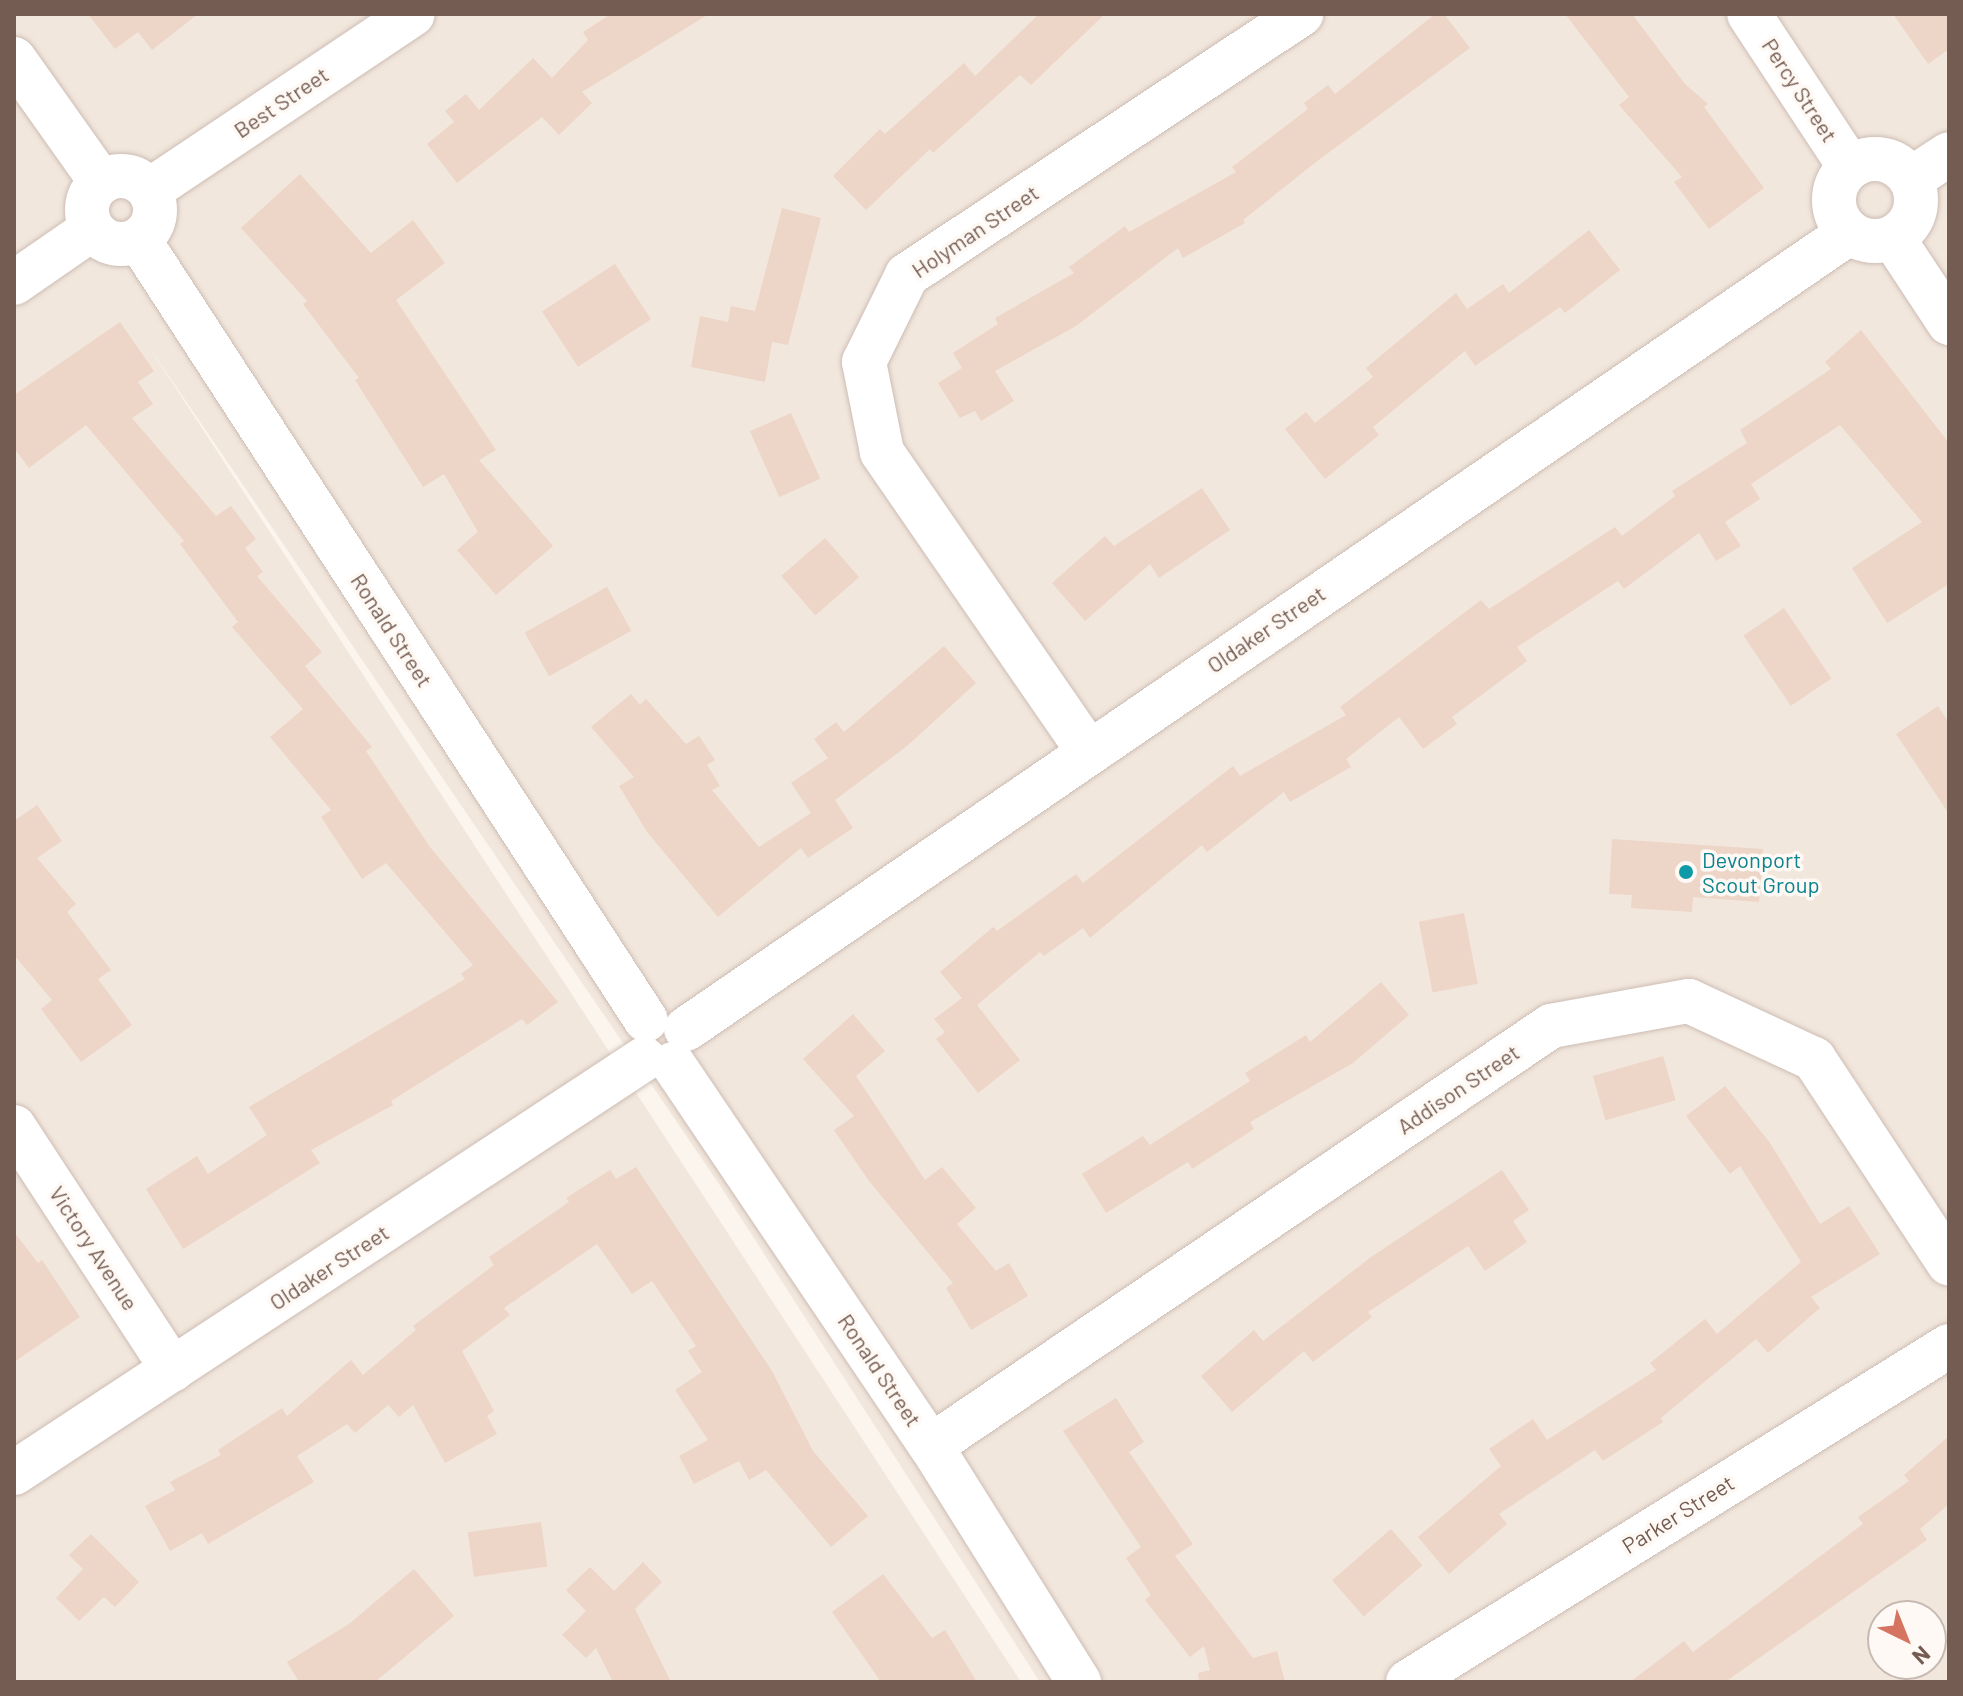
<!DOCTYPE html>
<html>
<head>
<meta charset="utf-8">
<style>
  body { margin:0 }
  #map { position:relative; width:1963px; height:1696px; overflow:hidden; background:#fbf5ee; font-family:Barlow,sans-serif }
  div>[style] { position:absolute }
  .residential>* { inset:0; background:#f2e7dd }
  .building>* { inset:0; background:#edd5c8; transform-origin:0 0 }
  .roads { filter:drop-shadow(0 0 2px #cdbdb4) drop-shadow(0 0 2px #cdbdb4) }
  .minor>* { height:44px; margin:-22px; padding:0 22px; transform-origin:22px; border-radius:22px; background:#fff }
  .minor>.ring { margin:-22px; padding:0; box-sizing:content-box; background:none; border:44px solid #fff; border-radius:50% }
  .dots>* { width:22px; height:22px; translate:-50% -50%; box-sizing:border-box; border:4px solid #fef9f4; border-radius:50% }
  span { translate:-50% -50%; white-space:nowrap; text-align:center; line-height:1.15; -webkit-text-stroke:7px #fef9f4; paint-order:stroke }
  .street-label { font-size:22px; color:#755c52 }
  .culture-label { font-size:22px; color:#0d838f }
  .left { translate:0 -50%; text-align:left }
  .frame { position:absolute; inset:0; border:16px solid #755c52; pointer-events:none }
  .north { position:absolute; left:1867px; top:1600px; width:80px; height:80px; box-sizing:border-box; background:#fef9f4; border:2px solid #c7bab3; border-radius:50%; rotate:137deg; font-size:22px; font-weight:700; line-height:32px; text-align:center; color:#755c52 }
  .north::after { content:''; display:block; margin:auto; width:28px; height:36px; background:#d67462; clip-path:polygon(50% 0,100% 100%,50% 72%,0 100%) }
</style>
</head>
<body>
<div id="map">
  <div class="residential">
    <div style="clip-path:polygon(evenodd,14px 14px,1949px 14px,1949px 1682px,1040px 1682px,719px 1184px,147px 344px,1021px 1682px,14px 1682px,14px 14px,1883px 1616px,1931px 1616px,1931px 1664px,1883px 1664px,1883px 1616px)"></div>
  </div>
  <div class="building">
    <div style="clip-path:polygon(88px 14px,198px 14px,152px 50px,138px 32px,115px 49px)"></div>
    <div style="clip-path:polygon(611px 14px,709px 14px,582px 92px,592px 103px,559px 135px,542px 117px,457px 183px,427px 144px,454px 122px,445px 111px,466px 94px,479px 110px,533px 58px,552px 78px,588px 40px,583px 32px)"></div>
    <div style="clip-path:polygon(1039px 14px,1105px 14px,1031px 85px,1020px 75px,933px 153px,930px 149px,866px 210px,833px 176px,880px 129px,885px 134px,964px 63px,975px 76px)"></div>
    <div style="clip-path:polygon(1435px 14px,1444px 14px,1470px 48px,1316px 162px,1243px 220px,1245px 223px,1183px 258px,1178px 248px,1076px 326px,995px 371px,1014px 401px,981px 421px,975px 411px,960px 418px,938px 383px,962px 368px,953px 353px,998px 324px,995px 318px,1074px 273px,1069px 267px,1125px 226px,1129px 232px,1236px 172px,1232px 167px,1308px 109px,1304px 103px,1328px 85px,1335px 94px)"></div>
    <div style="clip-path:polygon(1565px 14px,1632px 14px,1685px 84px,1708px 104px,1704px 107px,1764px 188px,1709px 229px,1674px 182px,1682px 177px,1619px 105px,1629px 97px)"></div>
    <div style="clip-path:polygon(1893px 14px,1949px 14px,1949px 49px,1928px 64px)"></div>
    <div style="clip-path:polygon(300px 174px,371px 253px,413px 220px,445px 263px,396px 300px,496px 450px,479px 460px,553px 546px,496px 595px,457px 550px,478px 532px,444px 474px,423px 487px,355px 380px,359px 378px,303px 304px,307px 301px,241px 228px)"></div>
    <div style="clip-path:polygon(782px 208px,821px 218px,788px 345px,772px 342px,765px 382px,691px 367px,700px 316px,728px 322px,731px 306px,755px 311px)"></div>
    <div style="clip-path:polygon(1589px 230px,1620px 270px,1565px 313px,1560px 307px,1475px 366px,1465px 351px,1373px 427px,1379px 435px,1325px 479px,1285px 429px,1306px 412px,1315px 423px,1373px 377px,1366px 368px,1456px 293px,1467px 309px,1503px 284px,1509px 293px)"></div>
    <div style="left:615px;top:264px;width:66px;height:87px;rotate:57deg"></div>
    <div style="clip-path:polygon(120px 322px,154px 371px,138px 382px,153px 404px,132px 418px,216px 516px,231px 506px,256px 539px,245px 548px,263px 572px,257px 576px,322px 652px,305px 666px,372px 747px,366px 751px,430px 847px,558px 1002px,527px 1025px,522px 1019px,391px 1101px,393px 1105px,311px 1150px,320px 1163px,183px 1249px,146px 1189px,197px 1156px,208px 1174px,267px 1135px,249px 1107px,465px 979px,461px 974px,473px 965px,386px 863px,362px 879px,321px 817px,331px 810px,270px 737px,303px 709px,232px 627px,238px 622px,180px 544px,184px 541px,86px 425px,29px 468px,14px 448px,14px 395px)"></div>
    <div style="clip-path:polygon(1861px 330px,1949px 443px,1949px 584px,1887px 623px,1852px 568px,1922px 522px,1840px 425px,1751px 484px,1760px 499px,1725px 522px,1741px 546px,1716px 561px,1699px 533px,1624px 589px,1618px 581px,1517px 647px,1527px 661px,1452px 717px,1457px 724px,1423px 749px,1399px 717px,1346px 759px,1351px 767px,1290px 802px,1284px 792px,1207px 852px,1202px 845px,1090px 938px,1083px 928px,1044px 956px,1040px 952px,977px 1005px,1020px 1060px,978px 1093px,936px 1039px,945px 1032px,934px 1019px,962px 998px,940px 972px,993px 927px,997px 931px,1076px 874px,1083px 883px,1233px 766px,1240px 776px,1346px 715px,1340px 707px,1481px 600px,1489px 609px,1615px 527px,1622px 536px,1675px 496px,1672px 491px,1747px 443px,1740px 430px,1831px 369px,1825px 362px)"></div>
    <div style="left:791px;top:413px;width:72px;height:45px;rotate:66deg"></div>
    <div style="clip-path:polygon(1202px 488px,1230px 530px,1159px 578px,1150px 564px,1085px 621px,1052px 583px,1105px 536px,1114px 546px)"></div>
    <div style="left:825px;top:538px;width:52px;height:58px;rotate:49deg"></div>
    <div style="left:607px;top:587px;width:50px;height:94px;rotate:61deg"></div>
    <div style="left:1784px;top:608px;width:85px;height:49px;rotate:56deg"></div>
    <div style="clip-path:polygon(944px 646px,976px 683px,907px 746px,835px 800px,853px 828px,808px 858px,801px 848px,718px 917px,647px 832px,619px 786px,634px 777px,591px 727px,631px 694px,640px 705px,646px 699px,686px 744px,699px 736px,715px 760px,707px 765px,720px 786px,712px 790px,759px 847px,811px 813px,791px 783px,828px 758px,814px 739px,836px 722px,844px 732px)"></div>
    <div style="clip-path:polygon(1938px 706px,1949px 723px,1949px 814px,1896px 734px)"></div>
    <div style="clip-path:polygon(37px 805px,62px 841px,37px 858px,76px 904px,67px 912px,111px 970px,98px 979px,132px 1025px,81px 1062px,41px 1009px,52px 1000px,14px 955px,14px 821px)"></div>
    <div style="clip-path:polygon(1612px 839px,1763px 849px,1759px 902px,1693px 897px,1692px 912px,1631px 908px,1632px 895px,1609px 894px)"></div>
    <div style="left:1464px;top:913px;width:72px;height:46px;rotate:79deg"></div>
    <div style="clip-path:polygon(1381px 982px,1409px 1015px,1353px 1063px,1250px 1122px,1254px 1129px,1192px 1169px,1188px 1162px,1106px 1213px,1082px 1174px,1143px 1136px,1150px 1145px,1250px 1081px,1245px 1073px,1306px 1035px,1310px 1042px)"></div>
    <div style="clip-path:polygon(853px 1014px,885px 1051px,856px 1076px,925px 1180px,942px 1167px,976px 1208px,957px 1224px,996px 1271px,1009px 1263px,1028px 1296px,971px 1330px,946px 1288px,953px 1283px,869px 1181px,834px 1130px,854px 1116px,803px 1059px)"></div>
    <div style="left:1663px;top:1056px;width:46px;height:73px;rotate:74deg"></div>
    <div style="clip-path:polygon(1725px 1086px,1770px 1143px,1820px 1224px,1849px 1206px,1880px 1254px,1811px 1297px,1820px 1308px,1768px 1353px,1756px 1339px,1661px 1418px,1663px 1422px,1603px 1461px,1595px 1450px,1499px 1514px,1507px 1524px,1449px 1574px,1418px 1537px,1501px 1466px,1489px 1449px,1533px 1419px,1547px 1440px,1656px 1370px,1650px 1363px,1705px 1319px,1717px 1334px,1801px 1262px,1740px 1166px,1730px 1174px,1686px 1116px)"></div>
    <div style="clip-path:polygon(636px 1167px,772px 1371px,813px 1451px,868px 1516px,831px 1547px,766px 1470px,749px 1480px,739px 1461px,694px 1484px,679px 1456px,708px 1440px,675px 1390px,702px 1372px,688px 1351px,696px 1346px,652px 1281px,632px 1294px,597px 1244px,504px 1308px,510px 1315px,462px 1351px,494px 1411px,487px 1416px,497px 1434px,445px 1463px,413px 1405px,399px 1417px,388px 1405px,355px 1433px,347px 1424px,297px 1456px,314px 1482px,208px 1544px,202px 1533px,170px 1551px,145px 1506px,175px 1490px,170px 1482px,221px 1455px,218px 1450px,282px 1408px,287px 1416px,351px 1360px,363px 1375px,416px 1330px,413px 1326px,494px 1265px,489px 1257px,569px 1202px,566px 1198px,610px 1170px,616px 1179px)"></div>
    <div style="clip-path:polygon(1502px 1170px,1529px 1210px,1513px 1221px,1527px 1242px,1485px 1271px,1468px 1246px,1368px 1312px,1372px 1317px,1313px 1362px,1304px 1351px,1232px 1412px,1201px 1376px,1254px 1330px,1263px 1341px,1371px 1257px)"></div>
    <div style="clip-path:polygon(14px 1232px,38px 1263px,42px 1260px,80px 1317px,14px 1362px)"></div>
    <div style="clip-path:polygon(1116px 1398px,1144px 1442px,1129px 1452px,1193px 1544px,1175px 1556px,1253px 1658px,1277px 1651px,1285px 1682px,1199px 1682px,1198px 1673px,1210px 1670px,1204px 1646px,1190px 1657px,1145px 1600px,1151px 1595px,1126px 1558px,1141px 1547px,1063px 1431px)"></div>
    <div style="clip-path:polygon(1949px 1436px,1949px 1504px,1920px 1529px,1927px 1540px,1725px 1682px,1630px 1682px,1684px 1641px,1693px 1652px,1863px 1524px,1858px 1517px,1909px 1481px,1904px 1475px)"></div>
    <div style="left:541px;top:1522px;width:45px;height:74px;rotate:82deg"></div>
    <div style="left:1391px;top:1529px;width:48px;height:78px;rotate:49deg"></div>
    <div style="clip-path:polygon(91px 1534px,139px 1582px,115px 1607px,104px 1597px,79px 1621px,56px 1598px,83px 1569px,69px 1555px)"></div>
    <div style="clip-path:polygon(643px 1562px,662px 1582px,635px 1609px,671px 1682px,613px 1682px,596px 1648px,586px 1658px,562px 1635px,586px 1611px,566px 1590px,590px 1567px,614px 1591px)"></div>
    <div style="clip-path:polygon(414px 1569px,454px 1616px,375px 1682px,299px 1682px,287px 1662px,349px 1624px)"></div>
    <div style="clip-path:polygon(883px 1574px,932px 1638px,945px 1630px,977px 1682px,881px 1682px,832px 1612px)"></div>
  </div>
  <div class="roads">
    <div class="minor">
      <div style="left:1749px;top:14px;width:183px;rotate:56.6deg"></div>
      <div style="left:14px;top:59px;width:151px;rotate:54.7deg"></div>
      <div class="ring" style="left:1834px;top:159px;width:38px;height:38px"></div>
      <div class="ring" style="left:87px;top:176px;width:24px;height:24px"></div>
      <div style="left:1911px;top:179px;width:45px;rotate:-33.3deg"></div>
      <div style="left:150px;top:190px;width:316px;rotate:-33.8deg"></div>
      <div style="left:1893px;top:238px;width:102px;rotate:56.6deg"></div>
      <div style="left:139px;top:240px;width:930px;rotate:56.98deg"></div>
      <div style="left:14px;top:283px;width:95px;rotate:-34.7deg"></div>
      <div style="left:1088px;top:751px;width:363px;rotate:-124.6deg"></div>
      <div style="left:882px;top:452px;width:92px;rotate:-101.3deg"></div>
      <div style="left:864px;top:362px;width:97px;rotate:-63.7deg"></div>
      <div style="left:907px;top:275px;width:473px;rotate:-33.5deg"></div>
      <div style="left:686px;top:1029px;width:1409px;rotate:-34.39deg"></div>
      <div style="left:673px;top:1064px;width:461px;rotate:56deg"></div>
      <div style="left:931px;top:1446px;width:279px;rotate:57.9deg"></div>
      <div style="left:14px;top:1127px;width:290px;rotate:56.8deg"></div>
      <div style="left:931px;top:1446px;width:749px;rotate:-34.11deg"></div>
      <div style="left:1551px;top:1026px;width:140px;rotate:-10.3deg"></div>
      <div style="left:1689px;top:1001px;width:138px;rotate:24.9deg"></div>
      <div style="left:1814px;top:1059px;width:245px;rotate:56.6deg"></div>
      <div style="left:14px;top:1473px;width:754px;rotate:-33.31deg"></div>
      <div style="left:1408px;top:1682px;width:637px;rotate:-31.84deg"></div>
    </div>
  </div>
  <div class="dots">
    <div style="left:1686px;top:872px;background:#0f9aa8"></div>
  </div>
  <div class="street-label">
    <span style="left:1800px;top:90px;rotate:57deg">Percy Street</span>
    <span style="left:281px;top:102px;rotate:-34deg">Best Street</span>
    <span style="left:975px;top:231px;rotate:-34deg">Holyman Street</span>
    <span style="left:1266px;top:629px;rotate:-34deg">Oldaker Street</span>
    <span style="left:392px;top:630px;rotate:57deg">Ronald Street</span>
    <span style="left:1458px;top:1089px;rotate:-34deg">Addison Street</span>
    <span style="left:94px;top:1248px;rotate:57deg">Victory Avenue</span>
    <span style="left:329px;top:1267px;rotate:-33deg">Oldaker Street</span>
    <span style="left:880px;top:1370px;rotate:56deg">Ronald Street</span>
    <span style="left:1678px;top:1514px;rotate:-32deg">Parker Street</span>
  </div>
  <div class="culture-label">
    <span class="left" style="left:1702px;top:872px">Devonport<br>Scout Group</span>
  </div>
  <div class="frame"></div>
  <div class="north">N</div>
</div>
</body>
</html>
